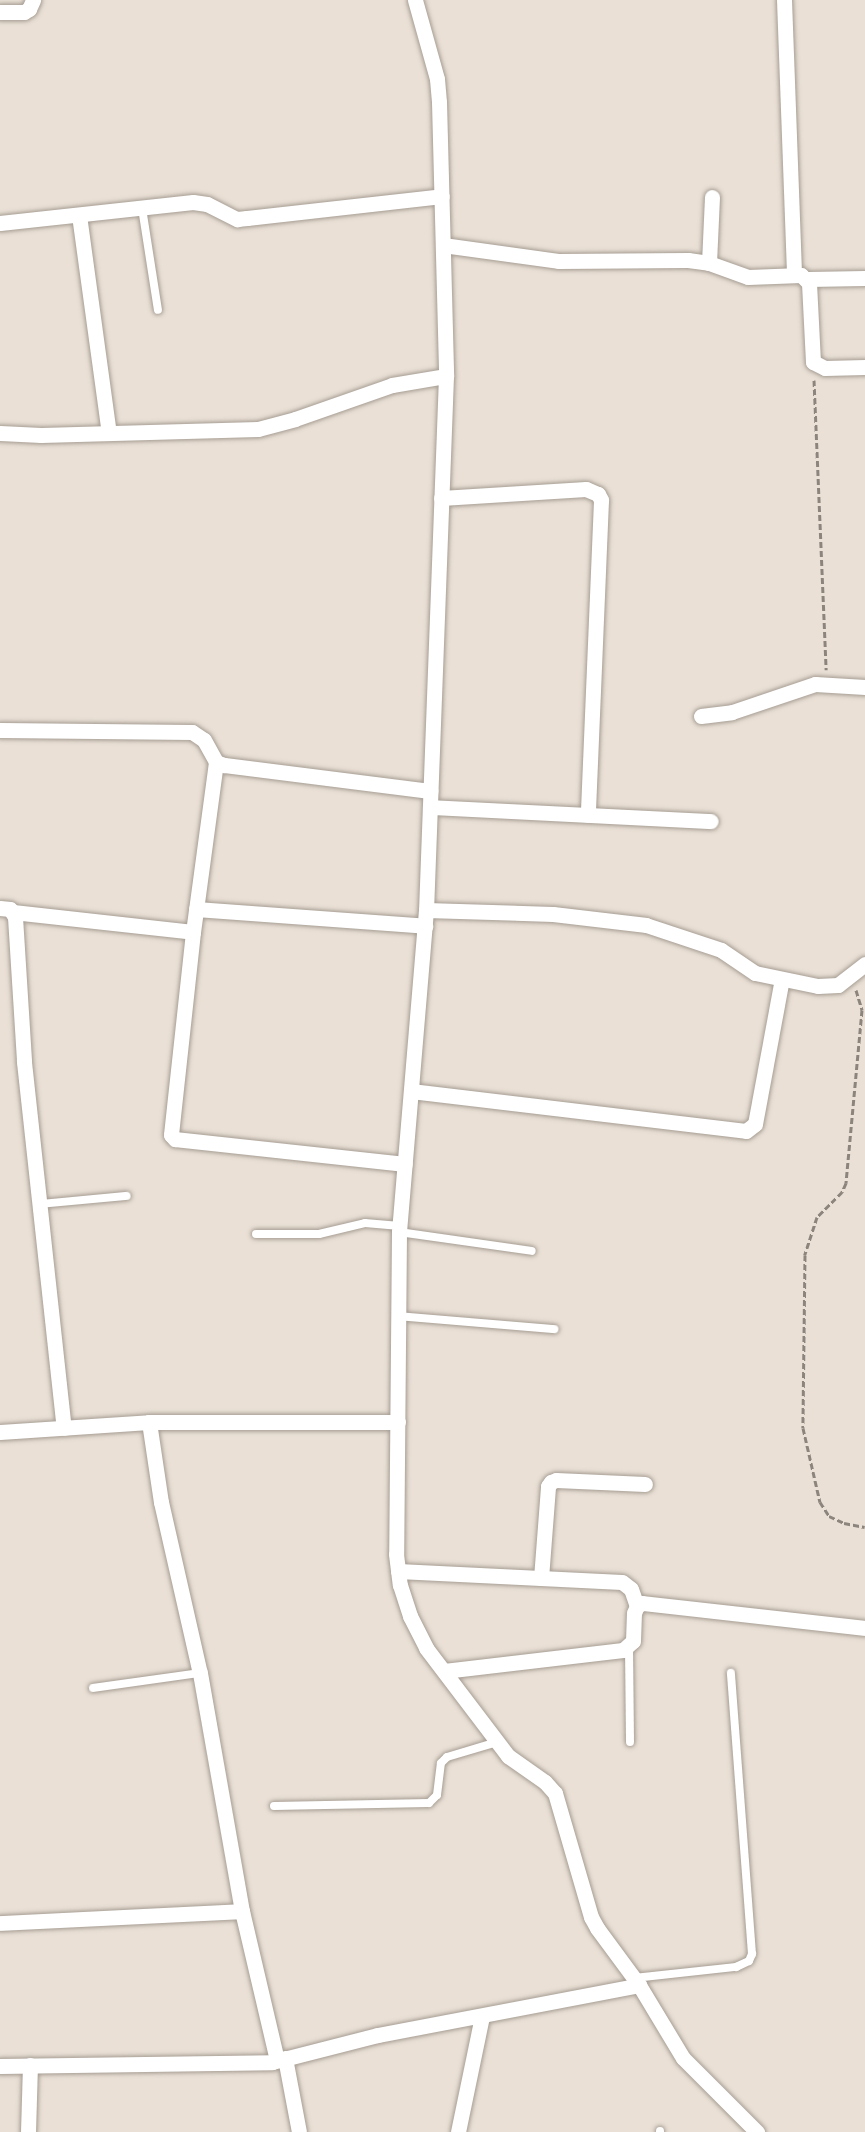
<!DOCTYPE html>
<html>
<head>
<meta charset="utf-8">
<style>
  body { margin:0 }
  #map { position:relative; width:865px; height:2132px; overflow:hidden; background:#eae0d6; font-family:Lato,sans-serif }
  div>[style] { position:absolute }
  .path>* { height:3px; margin-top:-1.5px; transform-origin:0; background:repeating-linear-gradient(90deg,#8c857e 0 6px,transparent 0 9px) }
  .roads { filter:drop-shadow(0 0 2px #a69d93) drop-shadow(0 0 2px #a69d93) }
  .lane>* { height:8px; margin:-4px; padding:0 4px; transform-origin:4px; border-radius:4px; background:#fff }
  .street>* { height:15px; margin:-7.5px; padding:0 7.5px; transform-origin:7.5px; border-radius:7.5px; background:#fff }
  span { translate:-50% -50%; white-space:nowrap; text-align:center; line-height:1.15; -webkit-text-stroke:5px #f7ede3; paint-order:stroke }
</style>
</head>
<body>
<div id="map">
  <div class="path">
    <div style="left:814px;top:380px;width:290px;rotate:87.6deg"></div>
    <div style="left:856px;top:990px;width:21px;rotate:73deg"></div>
    <div style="left:862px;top:1010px;width:174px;rotate:95.3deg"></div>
    <div style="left:846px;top:1183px;width:10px;rotate:114deg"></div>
    <div style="left:842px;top:1192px;width:35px;rotate:135deg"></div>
    <div style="left:817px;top:1217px;width:40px;rotate:108deg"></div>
    <div style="left:805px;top:1255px;width:173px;rotate:90.7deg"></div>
    <div style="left:803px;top:1428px;width:76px;rotate:77.1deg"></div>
    <div style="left:820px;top:1502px;width:17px;rotate:57deg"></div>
    <div style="left:829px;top:1516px;width:17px;rotate:25deg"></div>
    <div style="left:844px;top:1523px;width:21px;rotate:11deg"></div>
  </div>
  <div class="roads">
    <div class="lane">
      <div style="left:142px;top:208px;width:103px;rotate:81.1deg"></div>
      <div style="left:40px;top:1204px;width:87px;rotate:-5.3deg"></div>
      <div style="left:399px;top:1232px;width:134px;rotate:8.1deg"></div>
      <div style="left:256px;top:1234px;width:63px"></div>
      <div style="left:319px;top:1234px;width:47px;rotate:-13.4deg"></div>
      <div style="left:365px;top:1223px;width:35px;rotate:5deg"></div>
      <div style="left:398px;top:1316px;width:157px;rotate:4.8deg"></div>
      <div style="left:629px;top:1646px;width:96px;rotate:89.4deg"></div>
      <div style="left:93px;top:1688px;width:108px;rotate:-8deg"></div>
      <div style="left:274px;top:1806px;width:155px;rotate:-1.1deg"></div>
      <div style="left:429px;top:1803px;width:11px;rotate:-45deg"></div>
      <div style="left:437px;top:1795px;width:32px;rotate:-83deg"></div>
      <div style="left:441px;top:1763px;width:8px;rotate:-45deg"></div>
      <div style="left:447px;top:1757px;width:52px;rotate:-16.7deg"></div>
      <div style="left:634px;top:1978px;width:103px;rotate:-6.2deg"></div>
      <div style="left:736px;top:1967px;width:14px;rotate:-25deg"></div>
      <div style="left:749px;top:1961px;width:8px;rotate:-67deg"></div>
      <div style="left:752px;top:1954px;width:282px;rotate:-94.3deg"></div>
      <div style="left:660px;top:2132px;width:1px;rotate:-90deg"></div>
    </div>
    <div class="street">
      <div style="left:415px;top:0;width:82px;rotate:74.4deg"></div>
      <div style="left:437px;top:79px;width:23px;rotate:85deg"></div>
      <div style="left:439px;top:102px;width:274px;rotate:88.5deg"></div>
      <div style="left:446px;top:376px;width:534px;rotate:92.14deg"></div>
      <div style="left:426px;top:910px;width:323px;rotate:94.8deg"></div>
      <div style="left:399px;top:1232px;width:322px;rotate:90.5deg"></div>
      <div style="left:396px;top:1554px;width:31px;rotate:83deg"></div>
      <div style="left:400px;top:1585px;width:33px;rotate:72deg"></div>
      <div style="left:410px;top:1616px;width:36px;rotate:63deg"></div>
      <div style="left:426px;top:1648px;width:136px;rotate:52.8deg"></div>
      <div style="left:508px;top:1756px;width:45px;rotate:35.1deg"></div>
      <div style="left:545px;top:1782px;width:15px;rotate:48deg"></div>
      <div style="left:555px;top:1793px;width:129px;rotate:73.8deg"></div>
      <div style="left:591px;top:1917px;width:13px;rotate:61deg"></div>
      <div style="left:597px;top:1928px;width:71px;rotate:53.6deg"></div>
      <div style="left:639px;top:1985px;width:85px;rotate:58.9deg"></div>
      <div style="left:683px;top:2058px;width:105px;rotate:45deg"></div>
      <div style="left:784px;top:0;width:275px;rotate:87.9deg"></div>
      <div style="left:0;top:12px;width:24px"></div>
      <div style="left:24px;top:12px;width:6px;rotate:-31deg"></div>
      <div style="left:29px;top:9px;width:10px;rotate:-66deg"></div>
      <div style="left:79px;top:215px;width:220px;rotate:82.2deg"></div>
      <div style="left:0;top:223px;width:194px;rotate:-6.2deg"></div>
      <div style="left:193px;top:202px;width:14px;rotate:8deg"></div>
      <div style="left:207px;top:204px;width:34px;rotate:27deg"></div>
      <div style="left:237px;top:219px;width:10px;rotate:-6deg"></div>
      <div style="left:247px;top:218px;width:196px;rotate:-6.4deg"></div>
      <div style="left:443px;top:245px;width:116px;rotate:7.9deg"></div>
      <div style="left:558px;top:261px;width:130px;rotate:-0.4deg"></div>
      <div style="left:688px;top:260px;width:21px;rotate:8deg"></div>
      <div style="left:709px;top:263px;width:41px;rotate:19.7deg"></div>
      <div style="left:748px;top:277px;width:53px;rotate:-2.2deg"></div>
      <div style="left:801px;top:275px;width:11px;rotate:45deg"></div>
      <div style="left:809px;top:283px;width:79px;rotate:87.1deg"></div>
      <div style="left:813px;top:362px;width:13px;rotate:27deg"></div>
      <div style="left:825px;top:368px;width:40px;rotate:-1.4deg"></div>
      <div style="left:709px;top:263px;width:66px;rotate:-87.4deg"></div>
      <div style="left:808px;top:279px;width:57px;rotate:-1deg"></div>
      <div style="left:0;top:433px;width:41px;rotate:2.8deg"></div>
      <div style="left:41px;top:435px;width:217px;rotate:-1.6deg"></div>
      <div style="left:258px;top:429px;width:38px;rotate:-15deg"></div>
      <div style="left:295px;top:419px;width:103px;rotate:-19.3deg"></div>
      <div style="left:392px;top:385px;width:55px;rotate:-9.5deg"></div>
      <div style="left:441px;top:498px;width:145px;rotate:-3.6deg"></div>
      <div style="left:586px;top:489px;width:13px;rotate:23deg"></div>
      <div style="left:598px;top:494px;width:7px;rotate:63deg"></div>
      <div style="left:601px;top:500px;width:315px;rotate:92.4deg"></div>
      <div style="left:701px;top:716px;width:31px;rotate:-7deg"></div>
      <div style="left:732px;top:712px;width:88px;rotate:-18.6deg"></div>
      <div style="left:815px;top:684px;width:50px;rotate:3.4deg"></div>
      <div style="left:0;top:730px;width:192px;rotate:0.6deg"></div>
      <div style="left:192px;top:732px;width:14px;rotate:34deg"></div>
      <div style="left:204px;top:740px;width:25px;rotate:61deg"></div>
      <div style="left:216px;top:762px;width:9px;rotate:21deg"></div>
      <div style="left:224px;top:765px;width:208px;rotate:7.2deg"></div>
      <div style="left:216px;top:762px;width:172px;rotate:97.7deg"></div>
      <div style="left:193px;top:932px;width:204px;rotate:96.2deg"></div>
      <div style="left:171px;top:1135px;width:6px;rotate:45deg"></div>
      <div style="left:175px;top:1139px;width:231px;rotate:6.2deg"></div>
      <div style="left:430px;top:807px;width:281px;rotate:2.9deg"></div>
      <div style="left:0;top:908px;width:10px;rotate:6deg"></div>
      <div style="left:10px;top:909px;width:9px;rotate:58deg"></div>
      <div style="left:15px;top:917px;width:145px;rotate:86.4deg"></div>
      <div style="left:24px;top:1062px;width:368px;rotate:83.8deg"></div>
      <div style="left:196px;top:909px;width:230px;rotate:4.2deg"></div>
      <div style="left:426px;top:910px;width:127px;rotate:1.8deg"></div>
      <div style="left:553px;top:914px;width:94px;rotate:6.7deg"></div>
      <div style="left:646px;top:925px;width:79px;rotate:18.4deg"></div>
      <div style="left:721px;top:950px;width:41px;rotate:34.1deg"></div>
      <div style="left:755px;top:973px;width:64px;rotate:11.7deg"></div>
      <div style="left:818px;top:986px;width:20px;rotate:-3deg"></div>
      <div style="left:838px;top:985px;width:34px;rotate:-38deg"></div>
      <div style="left:13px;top:912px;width:181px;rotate:6.3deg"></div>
      <div style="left:411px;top:1091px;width:337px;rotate:6.8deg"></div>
      <div style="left:746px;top:1131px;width:11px;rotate:-38deg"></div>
      <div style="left:755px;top:1124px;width:147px;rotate:-79.5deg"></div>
      <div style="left:149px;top:1422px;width:81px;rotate:81.5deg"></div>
      <div style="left:161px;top:1502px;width:175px;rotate:77.2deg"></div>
      <div style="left:200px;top:1673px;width:242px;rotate:80deg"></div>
      <div style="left:242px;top:1911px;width:153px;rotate:76.8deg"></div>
      <div style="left:0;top:1432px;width:149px;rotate:-3.8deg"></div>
      <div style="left:149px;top:1422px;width:249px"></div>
      <div style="left:398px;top:1571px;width:224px;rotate:2.8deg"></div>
      <div style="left:622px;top:1582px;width:11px;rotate:38deg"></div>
      <div style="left:631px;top:1589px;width:18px;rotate:71deg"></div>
      <div style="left:541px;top:1578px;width:92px;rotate:-85.6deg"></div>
      <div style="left:548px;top:1486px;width:5px;rotate:-53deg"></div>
      <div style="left:551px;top:1482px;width:5px;rotate:-22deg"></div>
      <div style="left:556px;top:1480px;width:89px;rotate:2.6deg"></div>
      <div style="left:444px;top:1671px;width:180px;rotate:-6.7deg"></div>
      <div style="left:623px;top:1650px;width:13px;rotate:-42deg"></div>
      <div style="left:633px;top:1641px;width:28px;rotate:-88deg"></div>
      <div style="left:634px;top:1613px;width:8px;rotate:-67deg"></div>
      <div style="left:637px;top:1606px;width:6px;rotate:-31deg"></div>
      <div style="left:642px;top:1603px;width:224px;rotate:6.4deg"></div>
      <div style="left:0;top:1923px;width:242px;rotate:-2.8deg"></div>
      <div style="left:285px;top:2058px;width:75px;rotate:79.3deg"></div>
      <div style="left:0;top:2066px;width:272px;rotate:-0.8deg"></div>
      <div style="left:272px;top:2062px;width:109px;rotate:-14.3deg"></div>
      <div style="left:378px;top:2035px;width:266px;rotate:-10.8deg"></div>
      <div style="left:28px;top:2132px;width:67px;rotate:-88.3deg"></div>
      <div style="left:458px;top:2132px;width:118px;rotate:-78.3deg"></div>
    </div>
  </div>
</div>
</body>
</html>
